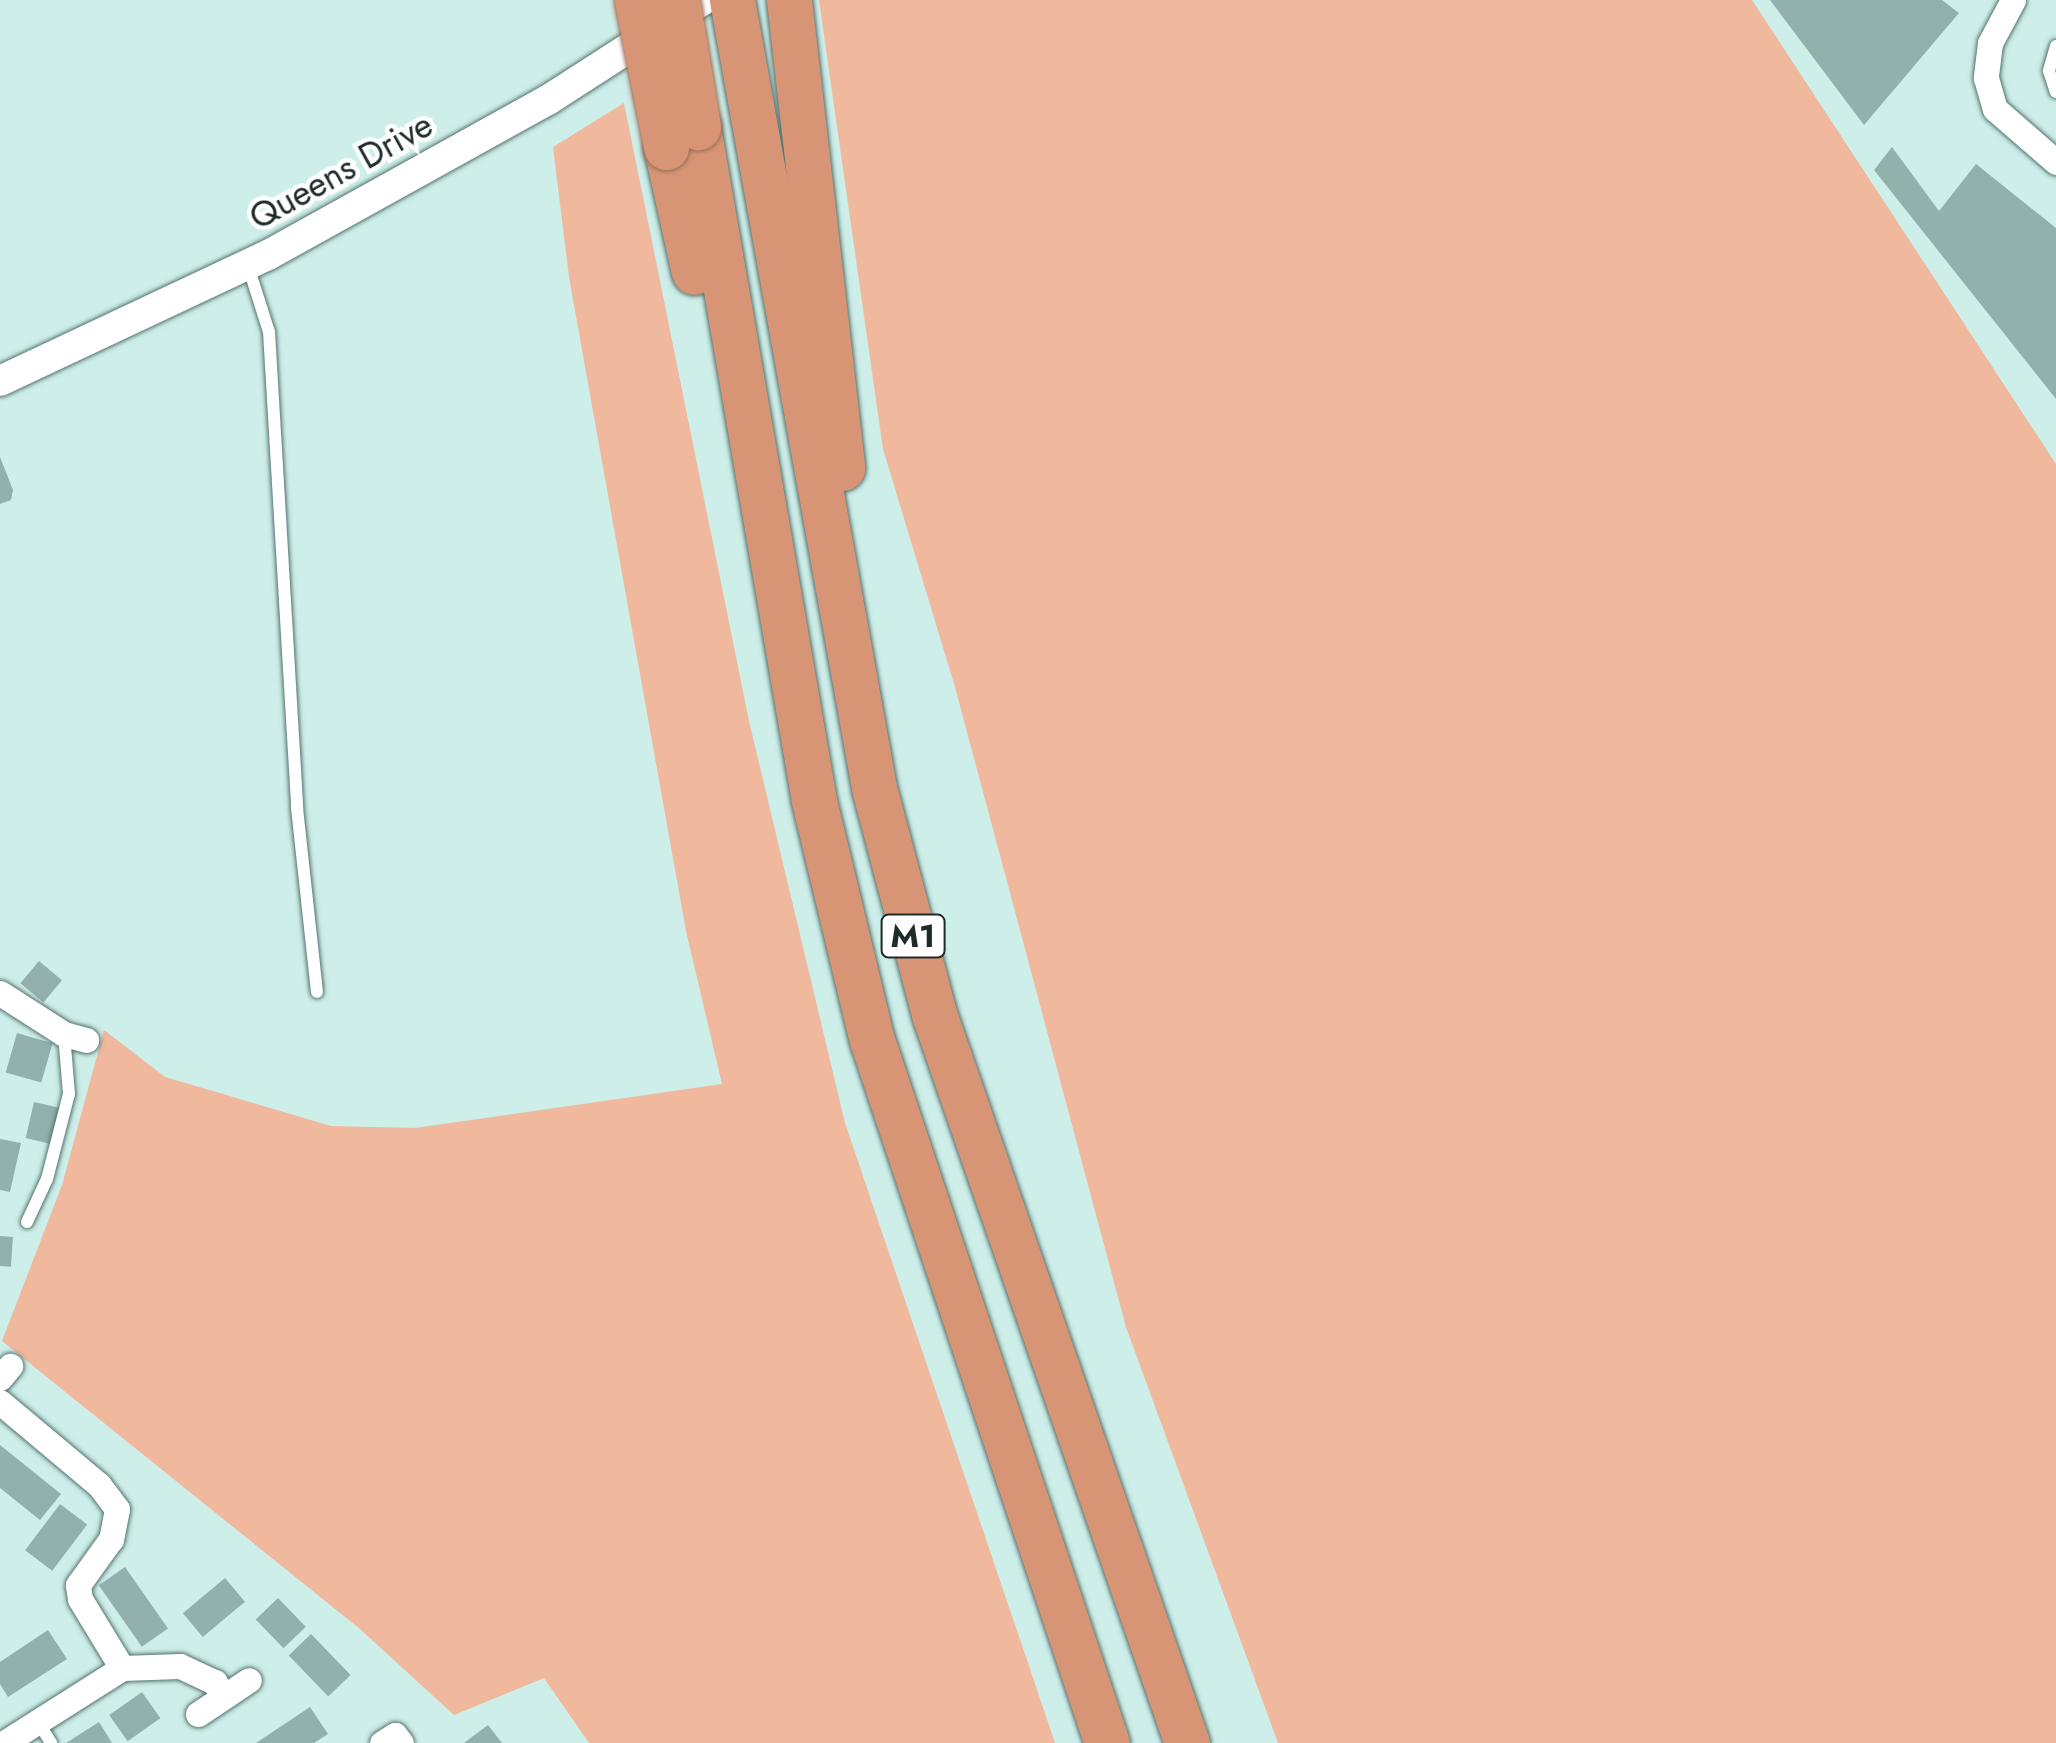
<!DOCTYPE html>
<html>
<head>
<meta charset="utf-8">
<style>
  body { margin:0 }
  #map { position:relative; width:2056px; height:1743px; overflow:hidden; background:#cdeee9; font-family:Jost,sans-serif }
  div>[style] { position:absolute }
  .green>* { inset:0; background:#f0b89d }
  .building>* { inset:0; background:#92b1ad; transform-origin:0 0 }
  .roads { filter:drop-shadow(0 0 2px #55726e) drop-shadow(0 0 2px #55726e) }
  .service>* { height:12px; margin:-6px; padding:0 6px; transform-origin:6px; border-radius:6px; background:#fff }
  .minor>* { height:25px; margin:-12.5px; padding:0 12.5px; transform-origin:12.5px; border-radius:12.5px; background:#fff }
  .tertiary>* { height:30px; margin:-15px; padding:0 15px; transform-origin:15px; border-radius:15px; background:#fff }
  .motorway>* { height:45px; margin:-22.5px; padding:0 22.5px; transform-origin:22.5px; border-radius:22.5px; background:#d79575 }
  .bridges { filter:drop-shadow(0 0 2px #97705a) drop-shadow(0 0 2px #97705a) }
  .motorway-bridge>* { height:45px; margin:-22.5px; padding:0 22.5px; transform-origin:22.5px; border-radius:22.5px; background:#d79575 }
  span { translate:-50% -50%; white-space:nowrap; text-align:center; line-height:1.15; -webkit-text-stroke:9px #fff; paint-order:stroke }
  .shield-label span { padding:2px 8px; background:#fff; border:2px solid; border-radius:8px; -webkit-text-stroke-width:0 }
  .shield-label { font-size:32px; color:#1f2b29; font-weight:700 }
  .street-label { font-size:35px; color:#1f2b29 }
</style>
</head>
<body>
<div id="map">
  <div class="green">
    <div style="clip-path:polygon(819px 0,1752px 0,2056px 464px,2056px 1743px,1278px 1743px,1126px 1327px,955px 687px,883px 449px)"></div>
    <div style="clip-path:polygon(624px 103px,749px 721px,845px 1123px,1055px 1743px,589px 1743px,544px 1678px,454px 1715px,360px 1629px,2px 1341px,62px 1185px,104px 1030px,165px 1077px,331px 1126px,415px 1128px,722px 1084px,686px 931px,569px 277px,553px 147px)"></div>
  </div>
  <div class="building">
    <div style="clip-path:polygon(1770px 0,1942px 0,1959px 13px,1864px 125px)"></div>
    <div style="clip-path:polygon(1892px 147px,1939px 211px,1976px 164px,2056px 228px,2056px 399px,1874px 170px)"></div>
    <div style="clip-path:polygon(0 457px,13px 490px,11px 500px,0 504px)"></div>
    <div style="left:39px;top:961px;width:30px;height:29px;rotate:40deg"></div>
    <div style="left:17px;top:1033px;width:37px;height:41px;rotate:16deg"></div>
    <div style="left:34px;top:1102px;width:27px;height:37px;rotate:13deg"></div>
    <div style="clip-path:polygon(0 1139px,21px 1143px,10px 1192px,0 1190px)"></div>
    <div style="left:0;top:1236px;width:13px;height:30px;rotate:4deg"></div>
    <div style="clip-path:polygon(0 1445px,61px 1494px,40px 1520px,0 1488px)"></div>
    <div style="left:60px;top:1504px;width:34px;height:58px;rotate:37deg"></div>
    <div style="left:125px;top:1567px;width:75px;height:32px;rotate:55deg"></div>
    <div style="left:225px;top:1578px;width:31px;height:55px;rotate:50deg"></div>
    <div style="left:278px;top:1598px;width:40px;height:31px;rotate:46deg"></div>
    <div style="clip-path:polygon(48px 1630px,67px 1659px,8px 1697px,0 1684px,0 1662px)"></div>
    <div style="left:311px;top:1634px;width:57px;height:31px;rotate:46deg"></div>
    <div style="left:142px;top:1692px;width:32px;height:40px;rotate:55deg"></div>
    <div style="clip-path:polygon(310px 1707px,328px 1734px,314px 1743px,256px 1743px)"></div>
    <div style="clip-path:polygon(99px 1722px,112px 1743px,66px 1743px)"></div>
    <div style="clip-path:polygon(488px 1725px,502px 1743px,464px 1743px)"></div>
  </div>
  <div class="roads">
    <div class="service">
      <div style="left:2056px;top:46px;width:26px;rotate:106deg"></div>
      <div style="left:2049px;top:71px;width:22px;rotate:72deg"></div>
      <div style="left:248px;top:266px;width:69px;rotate:72.3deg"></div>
      <div style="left:269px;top:332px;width:477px;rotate:86.6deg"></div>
      <div style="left:297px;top:808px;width:185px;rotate:83.8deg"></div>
      <div style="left:27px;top:1222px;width:47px;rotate:-65.1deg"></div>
      <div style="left:47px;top:1179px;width:88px;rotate:-75.5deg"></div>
      <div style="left:69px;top:1094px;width:60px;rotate:-94.8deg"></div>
      <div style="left:38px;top:1722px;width:25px;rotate:58deg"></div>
    </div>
    <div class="minor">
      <div style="left:2013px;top:0;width:49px;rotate:118.1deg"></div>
      <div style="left:1990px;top:43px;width:35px;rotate:97deg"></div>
      <div style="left:1986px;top:78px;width:32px;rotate:74deg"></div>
      <div style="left:1995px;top:109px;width:81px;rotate:41deg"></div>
      <div style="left:0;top:993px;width:76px;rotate:32.6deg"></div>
      <div style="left:64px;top:1034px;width:23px;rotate:15deg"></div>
      <div style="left:0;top:1378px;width:16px;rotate:-50deg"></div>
      <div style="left:0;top:1402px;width:129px;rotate:40deg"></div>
      <div style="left:99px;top:1485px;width:30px;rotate:53deg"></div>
      <div style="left:117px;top:1509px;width:31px;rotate:101deg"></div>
      <div style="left:111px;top:1539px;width:57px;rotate:125.7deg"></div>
      <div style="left:78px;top:1585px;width:14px;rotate:82deg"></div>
      <div style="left:80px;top:1599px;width:81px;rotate:58.7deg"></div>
      <div style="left:198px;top:1714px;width:61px;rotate:-33.7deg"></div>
      <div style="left:4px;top:1743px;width:140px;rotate:-32.4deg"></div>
      <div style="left:122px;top:1668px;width:58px;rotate:-2deg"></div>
      <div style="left:180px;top:1666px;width:38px;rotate:25deg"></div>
      <div style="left:215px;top:1682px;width:17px;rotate:62deg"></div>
      <div style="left:382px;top:1743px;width:15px;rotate:-32deg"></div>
      <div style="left:395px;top:1735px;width:10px;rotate:53deg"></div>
    </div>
    <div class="tertiary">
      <div style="left:0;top:381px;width:296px;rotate:-25.2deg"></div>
      <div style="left:268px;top:255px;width:320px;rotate:-29deg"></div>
      <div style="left:548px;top:100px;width:184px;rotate:-32.8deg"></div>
    </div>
    <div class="motorway">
      <div style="left:732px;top:0;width:801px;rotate:79.78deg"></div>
      <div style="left:874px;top:788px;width:234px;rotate:75.1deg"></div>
      <div style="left:934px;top:1014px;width:772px;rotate:70.86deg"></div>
      <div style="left:789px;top:0;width:471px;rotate:83.5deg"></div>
      <div style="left:698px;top:127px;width:684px;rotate:80.23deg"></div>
      <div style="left:814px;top:801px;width:246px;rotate:76.4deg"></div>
      <div style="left:872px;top:1040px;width:741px;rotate:71.52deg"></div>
      <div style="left:666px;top:147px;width:128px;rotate:77.4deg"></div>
    </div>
  </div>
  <div class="bridges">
    <div class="motorway-bridge">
      <div style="left:637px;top:0;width:150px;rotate:78.8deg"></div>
      <div style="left:677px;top:0;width:129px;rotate:80.6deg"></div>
    </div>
  </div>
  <div class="shield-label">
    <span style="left:913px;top:936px">M1</span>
  </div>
  <div class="street-label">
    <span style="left:341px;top:171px;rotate:-29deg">Queens Drive</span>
  </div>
</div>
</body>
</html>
